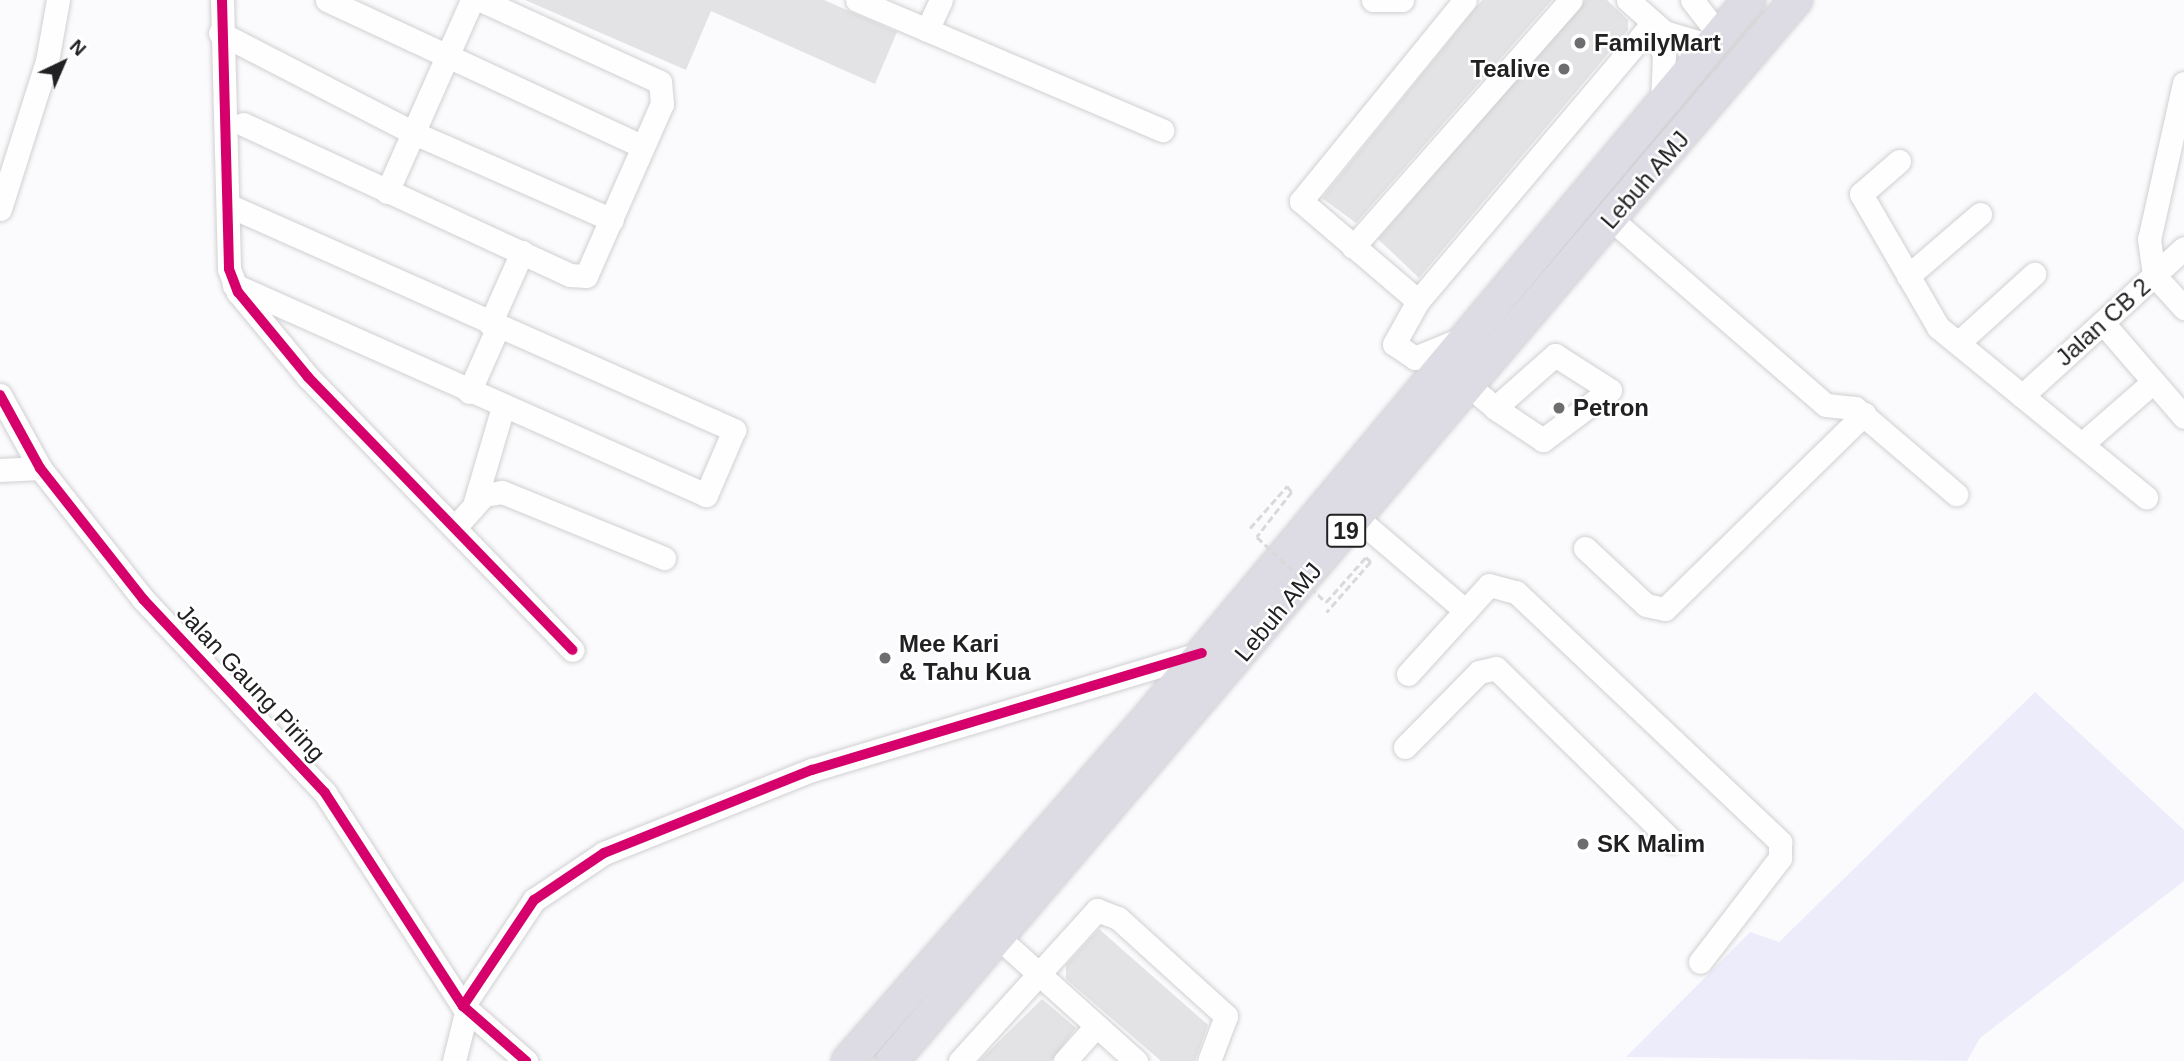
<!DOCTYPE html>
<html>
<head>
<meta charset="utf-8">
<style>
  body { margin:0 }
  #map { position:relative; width:2184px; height:1061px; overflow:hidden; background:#fbfbfd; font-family:Arial,sans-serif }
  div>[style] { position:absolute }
  .green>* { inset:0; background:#edecfb }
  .building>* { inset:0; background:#e3e3e5 }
  .roads { filter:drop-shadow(0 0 2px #d0d0d2) drop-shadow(0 0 2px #d0d0d2) }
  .minor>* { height:23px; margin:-11.5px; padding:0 11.5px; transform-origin:11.5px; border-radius:11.5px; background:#fefeff }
  .highway>* { height:32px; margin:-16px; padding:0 16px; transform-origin:16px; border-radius:16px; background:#dddce4 }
  .path-bridge>* { height:2.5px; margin-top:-1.25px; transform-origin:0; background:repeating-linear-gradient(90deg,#d9d9da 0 7px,transparent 0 10.5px) }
  .cycleway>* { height:10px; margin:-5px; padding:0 5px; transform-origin:5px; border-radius:5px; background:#d6006c }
  .dots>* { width:19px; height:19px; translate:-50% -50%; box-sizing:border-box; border:4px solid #fff; border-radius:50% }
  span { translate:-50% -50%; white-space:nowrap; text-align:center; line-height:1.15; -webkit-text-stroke:5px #fff; paint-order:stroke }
  .shield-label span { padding:2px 5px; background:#fff; border:2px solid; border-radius:5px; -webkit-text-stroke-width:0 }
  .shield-label { font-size:23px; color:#212022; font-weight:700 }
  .poi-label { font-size:24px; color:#212022; font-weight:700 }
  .left { translate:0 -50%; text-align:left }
  .right { translate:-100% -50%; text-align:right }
  .street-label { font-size:24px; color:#212022 }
  .north { position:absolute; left:28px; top:28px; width:70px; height:70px; -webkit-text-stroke:5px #fff; paint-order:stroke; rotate:44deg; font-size:19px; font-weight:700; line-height:28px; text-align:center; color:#212022 }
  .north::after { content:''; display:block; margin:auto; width:24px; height:32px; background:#212022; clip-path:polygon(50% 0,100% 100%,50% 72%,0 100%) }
</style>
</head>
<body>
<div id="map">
  <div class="green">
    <div style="clip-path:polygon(2035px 692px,2184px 830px,2184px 881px,1980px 1038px,1967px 1061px,1626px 1057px,1750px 932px,1779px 942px)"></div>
  </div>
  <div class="building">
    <div style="clip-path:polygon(525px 0,824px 0,897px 32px,875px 84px,711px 11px,686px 70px)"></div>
    <div style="clip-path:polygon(1482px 0,1552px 0,1356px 223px,1322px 198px)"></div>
    <div style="clip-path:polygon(1585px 0,1607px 0,1628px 20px,1628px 30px,1419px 278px,1378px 239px)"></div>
    <div style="clip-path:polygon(1099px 929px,1208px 1025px,1195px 1061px,1161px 1061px,1066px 979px,1066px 965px)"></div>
    <div style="clip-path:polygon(1042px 999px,1076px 1028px,1051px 1061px,979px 1061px)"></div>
  </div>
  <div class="roads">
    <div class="minor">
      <div style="left:222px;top:0;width:269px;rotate:88.5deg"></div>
      <div style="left:229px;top:269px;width:25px;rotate:69deg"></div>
      <div style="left:238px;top:292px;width:110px;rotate:50.5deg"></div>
      <div style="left:308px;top:377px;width:380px;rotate:45.9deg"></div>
      <div style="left:327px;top:0;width:347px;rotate:24.9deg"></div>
      <div style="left:857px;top:0;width:332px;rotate:23.1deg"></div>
      <div style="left:1373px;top:0;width:29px"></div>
      <div style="left:1628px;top:0;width:48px;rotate:41.6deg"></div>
      <div style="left:1664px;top:32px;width:49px;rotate:16.6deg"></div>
      <div style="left:1692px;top:0;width:46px;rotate:52.1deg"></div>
      <div style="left:1652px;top:24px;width:33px;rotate:69deg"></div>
      <div style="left:1664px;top:55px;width:48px;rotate:92.4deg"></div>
      <div style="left:927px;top:30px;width:33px;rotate:-65deg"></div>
      <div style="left:220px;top:33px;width:218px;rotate:27.3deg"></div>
      <div style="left:414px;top:133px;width:216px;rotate:23.7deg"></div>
      <div style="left:2184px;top:83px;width:160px;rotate:102.6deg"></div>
      <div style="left:2149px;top:239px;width:36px;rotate:82deg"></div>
      <div style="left:2154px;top:275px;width:45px;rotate:47.7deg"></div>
      <div style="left:243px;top:124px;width:360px;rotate:24.8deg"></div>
      <div style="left:570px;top:275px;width:16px;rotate:4deg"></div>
      <div style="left:586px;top:276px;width:188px;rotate:-66.2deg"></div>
      <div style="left:662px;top:104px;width:22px;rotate:-95deg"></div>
      <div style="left:660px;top:82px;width:197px;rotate:-155.4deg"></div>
      <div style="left:1899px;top:161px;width:50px;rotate:139deg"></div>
      <div style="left:1861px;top:194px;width:154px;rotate:59.9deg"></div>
      <div style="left:1938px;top:327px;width:269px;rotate:39.3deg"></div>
      <div style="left:387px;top:192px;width:210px;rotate:-66.1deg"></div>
      <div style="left:230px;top:206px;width:552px;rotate:23.96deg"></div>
      <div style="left:734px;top:430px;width:71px;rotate:113.3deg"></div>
      <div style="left:706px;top:495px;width:517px;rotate:-156.01deg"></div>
      <div style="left:0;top:209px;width:155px;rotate:-72.4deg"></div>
      <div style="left:47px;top:61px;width:62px;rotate:-79.8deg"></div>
      <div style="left:1611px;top:219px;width:284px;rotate:40.9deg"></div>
      <div style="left:1826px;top:405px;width:29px;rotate:6deg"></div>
      <div style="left:1855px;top:408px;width:133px;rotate:40.4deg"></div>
      <div style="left:1353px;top:247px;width:329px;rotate:-48.6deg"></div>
      <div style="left:1908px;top:276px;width:95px;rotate:-40.7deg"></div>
      <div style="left:1418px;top:301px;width:154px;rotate:-139.5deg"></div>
      <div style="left:1301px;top:201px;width:259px;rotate:-50.8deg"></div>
      <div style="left:2103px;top:323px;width:124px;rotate:49.2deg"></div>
      <div style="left:490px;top:324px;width:79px;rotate:-66deg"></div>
      <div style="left:1463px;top:338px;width:52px;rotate:157.4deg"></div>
      <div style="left:1415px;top:358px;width:25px;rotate:-146deg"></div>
      <div style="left:1394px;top:344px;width:49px;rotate:-60.8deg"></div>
      <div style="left:1418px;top:301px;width:363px;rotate:-49.8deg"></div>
      <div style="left:1958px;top:343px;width:103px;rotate:-42.2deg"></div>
      <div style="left:1468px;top:385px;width:35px;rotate:40deg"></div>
      <div style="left:1495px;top:408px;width:80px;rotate:-41.5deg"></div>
      <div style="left:1555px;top:355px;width:65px;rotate:32.5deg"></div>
      <div style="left:1610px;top:390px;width:84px;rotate:143.3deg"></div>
      <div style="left:1543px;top:440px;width:58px;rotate:-146.3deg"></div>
      <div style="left:469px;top:392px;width:71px;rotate:-66deg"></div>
      <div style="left:0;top:395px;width:83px;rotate:61.3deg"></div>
      <div style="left:40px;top:468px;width:167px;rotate:51.8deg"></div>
      <div style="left:143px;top:599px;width:266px;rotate:46.8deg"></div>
      <div style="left:325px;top:793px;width:254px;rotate:57.1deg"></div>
      <div style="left:463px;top:1006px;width:84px;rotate:41.1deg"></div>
      <div style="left:2022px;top:396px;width:219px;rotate:-42.4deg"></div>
      <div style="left:2082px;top:444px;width:94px;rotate:-41.1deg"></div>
      <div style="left:0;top:470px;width:40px;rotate:-2.9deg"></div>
      <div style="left:475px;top:502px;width:99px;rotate:-73.6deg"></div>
      <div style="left:1357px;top:518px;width:143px;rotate:40.5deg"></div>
      <div style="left:457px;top:525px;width:40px;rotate:-48deg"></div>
      <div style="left:484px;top:495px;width:18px;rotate:-9deg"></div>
      <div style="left:502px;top:492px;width:175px;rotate:22.2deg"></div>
      <div style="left:1585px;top:548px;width:83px;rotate:43.1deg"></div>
      <div style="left:1646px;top:605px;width:19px;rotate:12deg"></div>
      <div style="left:1665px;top:609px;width:279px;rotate:-44.4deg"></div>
      <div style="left:1408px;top:674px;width:120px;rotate:-47.7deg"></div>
      <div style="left:1489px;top:585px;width:28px;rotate:15deg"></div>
      <div style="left:1516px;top:592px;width:364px;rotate:43.4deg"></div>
      <div style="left:1780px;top:842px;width:16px;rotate:90deg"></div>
      <div style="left:1780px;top:858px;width:131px;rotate:127.6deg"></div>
      <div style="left:1405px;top:747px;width:105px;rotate:-45.4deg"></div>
      <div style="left:1479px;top:672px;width:17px;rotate:-13deg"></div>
      <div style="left:1496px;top:668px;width:247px;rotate:44.5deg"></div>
      <div style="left:1000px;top:939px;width:183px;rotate:41.9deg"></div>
      <div style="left:463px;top:1006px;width:128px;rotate:-56.2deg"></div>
      <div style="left:534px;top:900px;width:84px;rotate:-33.9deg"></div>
      <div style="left:604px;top:853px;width:224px;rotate:-21.8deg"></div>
      <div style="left:812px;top:770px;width:407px;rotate:-16.7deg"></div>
      <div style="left:454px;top:1061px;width:54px;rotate:-76deg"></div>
      <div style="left:960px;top:1061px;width:204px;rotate:-47.8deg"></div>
      <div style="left:1097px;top:910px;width:22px;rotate:21deg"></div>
      <div style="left:1118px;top:918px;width:146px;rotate:42.2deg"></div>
      <div style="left:1226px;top:1016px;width:48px;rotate:110.7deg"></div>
      <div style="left:1065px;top:1061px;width:47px;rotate:-48.5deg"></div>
    </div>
    <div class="highway">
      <div style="left:848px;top:1061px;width:465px;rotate:-48.8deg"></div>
      <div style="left:1154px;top:711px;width:927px;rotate:-50.08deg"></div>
      <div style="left:892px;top:1061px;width:1394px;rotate:-49.57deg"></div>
    </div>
  </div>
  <div class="path-bridge">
    <div style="left:1250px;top:528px;width:56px;rotate:-48.6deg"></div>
    <div style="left:1287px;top:486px;width:8px;rotate:50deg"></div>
    <div style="left:1292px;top:492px;width:57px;rotate:127.9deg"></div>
    <div style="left:1257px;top:537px;width:95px;rotate:43.3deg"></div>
    <div style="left:1326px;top:602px;width:60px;rotate:-48.4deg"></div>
    <div style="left:1366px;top:557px;width:7px;rotate:45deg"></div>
    <div style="left:1371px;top:562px;width:67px;rotate:131.3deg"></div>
  </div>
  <div class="cycleway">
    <div style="left:222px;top:0;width:269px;rotate:88.5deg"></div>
    <div style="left:229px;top:269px;width:25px;rotate:69deg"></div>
    <div style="left:238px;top:292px;width:110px;rotate:50.5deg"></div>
    <div style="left:308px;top:377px;width:380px;rotate:45.9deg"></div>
    <div style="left:0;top:395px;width:83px;rotate:61.3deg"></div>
    <div style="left:40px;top:468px;width:167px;rotate:51.8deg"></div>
    <div style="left:143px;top:599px;width:266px;rotate:46.8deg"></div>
    <div style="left:325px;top:793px;width:254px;rotate:57.1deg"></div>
    <div style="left:463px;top:1006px;width:84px;rotate:41.1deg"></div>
    <div style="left:463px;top:1006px;width:128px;rotate:-56.2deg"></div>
    <div style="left:534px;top:900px;width:84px;rotate:-33.9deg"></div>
    <div style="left:604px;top:853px;width:224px;rotate:-21.8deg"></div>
    <div style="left:812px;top:770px;width:407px;rotate:-16.7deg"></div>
  </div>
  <div class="dots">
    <div style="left:1580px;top:43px;background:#6d6d6f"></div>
    <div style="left:1564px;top:69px;background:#6d6d6f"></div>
    <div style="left:1559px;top:408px;background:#6d6d6f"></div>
    <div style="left:885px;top:658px;background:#6d6d6f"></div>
    <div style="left:1583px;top:844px;background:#6d6d6f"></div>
  </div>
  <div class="shield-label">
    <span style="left:1346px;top:531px">19</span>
  </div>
  <div class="poi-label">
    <span class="left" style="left:1594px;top:43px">FamilyMart</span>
    <span class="right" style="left:1550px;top:69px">Tealive</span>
    <span class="left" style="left:1573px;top:408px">Petron</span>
    <span class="left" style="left:899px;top:658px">Mee Kari<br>&amp; Tahu Kua</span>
    <span class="left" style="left:1597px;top:844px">SK Malim</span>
  </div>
  <div class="street-label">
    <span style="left:1645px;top:180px;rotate:-49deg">Lebuh AMJ</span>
    <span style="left:2103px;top:322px;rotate:-42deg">Jalan CB 2</span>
    <span style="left:1278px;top:612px;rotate:-50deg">Lebuh AMJ</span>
    <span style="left:251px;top:683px;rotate:47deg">Jalan Gaung Piring</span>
  </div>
  <div class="north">N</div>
</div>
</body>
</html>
